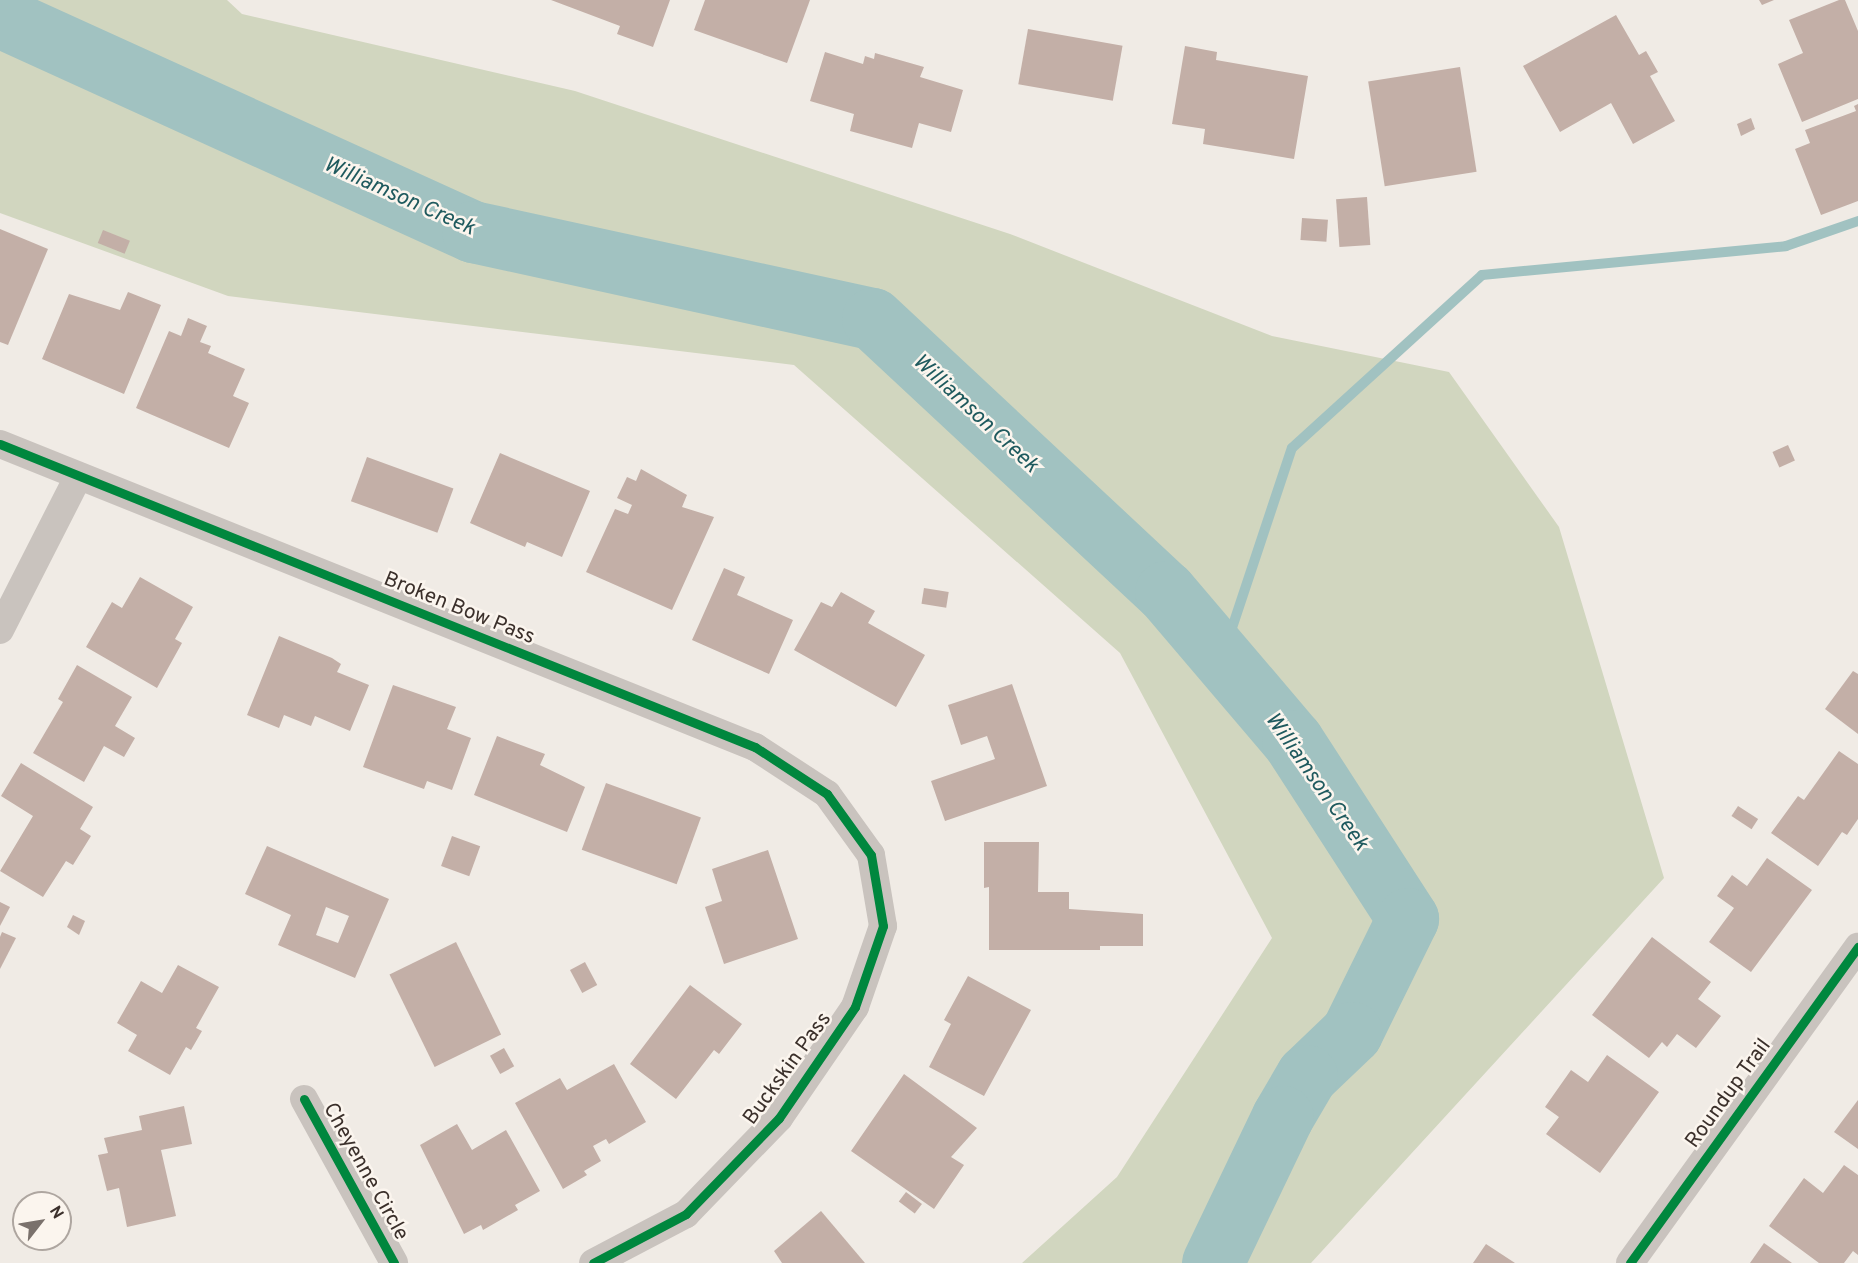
<!DOCTYPE html>
<html>
<head>
<meta charset="utf-8">
<style>
  body { margin:0 }
  #map { position:relative; width:1858px; height:1263px; overflow:hidden; background:#f0ebe5; font-family:Overpass,sans-serif }
  div>[style] { position:absolute }
  .green>* { inset:0; background:#d1d6bf }
  .stream>* { height:10px; margin:-5px; padding:0 5px; transform-origin:5px; border-radius:5px; background:#a1c2c1 }
  .river>* { height:62px; margin:-31px; padding:0 31px; transform-origin:31px; border-radius:31px; background:#a1c2c1 }
  .building>* { inset:0; background:#c3afa7; transform-origin:0 0 }
  .minor>* { height:28px; margin:-14px; padding:0 14px; transform-origin:14px; border-radius:14px; background:#c9c3be }
  .cycleway>* { height:9px; margin:-4.5px; padding:0 4.5px; transform-origin:4.5px; border-radius:4.5px; background:#00873e }
  span { translate:-50% -50%; white-space:nowrap; text-align:center; line-height:1.15; -webkit-text-stroke:5px #fbf5ee; paint-order:stroke }
  .street-label { font-size:21px; color:#3b302b }
  .water-label { font-size:22px; color:#1f5a5e; font-style:italic }
  .north { position:absolute; left:12px; top:1191px; width:60px; height:60px; box-sizing:border-box; background:#fbf5ee; border:2px solid #aea6a0; border-radius:50%; rotate:59deg; font-size:16px; font-weight:700; line-height:24px; text-align:center; color:#3b302b }
  .north::after { content:''; display:block; margin:auto; width:21px; height:27px; background:#7a716c; clip-path:polygon(50% 0,100% 100%,50% 72%,0 100%) }
</style>
</head>
<body>
<div id="map">
  <div class="green">
    <div style="clip-path:polygon(0 0,227px 0,242px 14px,575px 91px,1010px 234px,1272px 336px,1449px 372px,1559px 527px,1664px 878px,1311px 1263px,1022px 1263px,1117px 1177px,1272px 938px,1120px 653px,794px 365px,228px 296px,0 213px)"></div>
  </div>
  <div class="stream">
    <div style="left:1222px;top:658px;width:221px;rotate:-71.6deg"></div>
    <div style="left:1292px;top:448px;width:257px;rotate:-42.3deg"></div>
    <div style="left:1482px;top:275px;width:305px;rotate:-5.4deg"></div>
    <div style="left:1786px;top:246px;width:76px;rotate:-19.1deg"></div>
  </div>
  <div class="river">
    <div style="left:0;top:17px;width:520px;rotate:24.44deg"></div>
    <div style="left:473px;top:232px;width:409px;rotate:12.3deg"></div>
    <div style="left:873px;top:319px;width:400px;rotate:43deg"></div>
    <div style="left:1166px;top:592px;width:196px;rotate:49.6deg"></div>
    <div style="left:1293px;top:741px;width:212px;rotate:57.1deg"></div>
    <div style="left:1408px;top:919px;width:127px;rotate:116.2deg"></div>
    <div style="left:1352px;top:1033px;width:62px;rotate:136.3deg"></div>
    <div style="left:1307px;top:1076px;width:48px;rotate:120.3deg"></div>
    <div style="left:1283px;top:1117px;width:162px;rotate:115.6deg"></div>
  </div>
  <div class="building">
    <div style="clip-path:polygon(551px 0,670px 0,653px 47px,617px 34px,620px 26px)"></div>
    <div style="clip-path:polygon(705px 0,810px 0,787px 63px,694px 30px)"></div>
    <div style="clip-path:polygon(1759px 0,1774px 0,1762px 5px)"></div>
    <div style="clip-path:polygon(1839px 0,1845px 0,1858px 31px,1858px 99px,1802px 122px,1778px 64px,1803px 53px,1789px 20px)"></div>
    <div style="clip-path:polygon(1616px 15px,1639px 55px,1646px 51px,1658px 72px,1650px 76px,1675px 121px,1633px 144px,1611px 103px,1560px 132px,1523px 66px)"></div>
    <div style="left:1028px;top:29px;width:96px;height:56px;rotate:10deg"></div>
    <div style="clip-path:polygon(1185px 46px,1217px 52px,1216px 60px,1308px 76px,1294px 159px,1203px 144px,1205px 129px,1172px 124px)"></div>
    <div style="clip-path:polygon(825px 52px,863px 64px,865px 56px,874px 59px,875px 53px,924px 67px,920px 77px,963px 90px,951px 132px,919px 123px,912px 148px,850px 131px,854px 114px,810px 101px)"></div>
    <div style="left:1460px;top:67px;width:106px;height:93px;rotate:81deg"></div>
    <div style="clip-path:polygon(1858px 104px,1858px 201px,1821px 215px,1795px 149px,1810px 143px,1805px 130px,1856px 111px,1854px 106px)"></div>
    <div style="clip-path:polygon(1751px 118px,1755px 129px,1741px 136px,1737px 124px)"></div>
    <div style="left:1367px;top:197px;width:48px;height:31px;rotate:86deg"></div>
    <div style="left:1302px;top:218px;width:26px;height:22px;rotate:4deg"></div>
    <div style="clip-path:polygon(0 229px,48px 249px,8px 345px,0 342px)"></div>
    <div style="left:103px;top:230px;width:29px;height:14px;rotate:22deg"></div>
    <div style="clip-path:polygon(128px 292px,161px 305px,124px 394px,42px 359px,69px 294px,120px 310px)"></div>
    <div style="clip-path:polygon(188px 318px,207px 326px,200px 342px,211px 346px,208px 353px,245px 369px,233px 396px,249px 403px,229px 448px,136px 408px,169px 331px,181px 336px)"></div>
    <div style="left:1788px;top:445px;width:17px;height:17px;rotate:66deg"></div>
    <div style="clip-path:polygon(500px 453px,590px 491px,562px 557px,527px 542px,525px 547px,470px 523px)"></div>
    <div style="left:367px;top:457px;width:92px;height:47px;rotate:20deg"></div>
    <div style="clip-path:polygon(641px 469px,687px 495px,682px 507px,714px 517px,672px 610px,586px 572px,615px 509px,628px 514px,632px 505px,617px 498px,627px 477px,636px 481px)"></div>
    <div style="clip-path:polygon(724px 568px,745px 577px,737px 595px,793px 620px,769px 674px,692px 640px)"></div>
    <div style="clip-path:polygon(140px 577px,193px 607px,175px 639px,182px 643px,157px 688px,86px 647px,112px 602px,122px 608px)"></div>
    <div style="left:924px;top:588px;width:25px;height:16px;rotate:9deg"></div>
    <div style="clip-path:polygon(841px 592px,875px 611px,868px 623px,925px 655px,896px 707px,794px 650px,821px 602px,832px 607px)"></div>
    <div style="clip-path:polygon(279px 636px,332px 658px,341px 664px,337px 672px,369px 685px,350px 731px,315px 716px,311px 726px,284px 715px,279px 728px,247px 715px)"></div>
    <div style="clip-path:polygon(77px 665px,132px 697px,115px 726px,135px 738px,124px 757px,104px 746px,84px 782px,33px 753px,63px 702px,58px 699px)"></div>
    <div style="clip-path:polygon(1853px 671px,1858px 674px,1858px 734px,1825px 709px)"></div>
    <div style="clip-path:polygon(1012px 684px,1047px 786px,945px 821px,931px 781px,995px 759px,987px 736px,961px 745px,948px 705px)"></div>
    <div style="clip-path:polygon(393px 685px,456px 707px,447px 729px,471px 738px,452px 790px,427px 781px,424px 789px,363px 767px)"></div>
    <div style="clip-path:polygon(497px 736px,545px 754px,540px 765px,585px 787px,567px 832px,474px 795px)"></div>
    <div style="clip-path:polygon(1839px 751px,1858px 764px,1858px 819px,1847px 835px,1842px 832px,1818px 866px,1771px 833px,1798px 796px,1804px 800px)"></div>
    <div style="clip-path:polygon(21px 763px,93px 807px,80px 829px,91px 836px,73px 865px,66px 861px,43px 897px,0 871px,33px 816px,1px 796px)"></div>
    <div style="left:606px;top:783px;width:101px;height:71px;rotate:20deg"></div>
    <div style="left:1738px;top:806px;width:24px;height:12px;rotate:33deg"></div>
    <div style="left:452px;top:836px;width:30px;height:32px;rotate:20deg"></div>
    <div style="clip-path:polygon(984px 842px,1039px 842px,1038px 892px,1069px 892px,1069px 909px,1143px 914px,1143px 946px,1100px 946px,1100px 950px,989px 950px,989px 887px,984px 888px)"></div>
    <div style="clip-path:polygon(evenodd,267px 846px,389px 899px,355px 978px,278px 945px,291px 915px,245px 894px,267px 846px,326px 907px,349px 916px,338px 943px,316px 935px,326px 907px)"></div>
    <div style="clip-path:polygon(768px 850px,798px 939px,724px 964px,705px 907px,722px 901px,712px 869px)"></div>
    <div style="clip-path:polygon(1767px 858px,1812px 890px,1751px 972px,1709px 942px,1734px 908px,1717px 896px,1732px 875px,1747px 886px)"></div>
    <div style="clip-path:polygon(0 902px,10px 907px,0 926px)"></div>
    <div style="clip-path:polygon(73px 915px,85px 921px,79px 935px,67px 927px)"></div>
    <div style="clip-path:polygon(2px 932px,16px 938px,0 969px,0 937px)"></div>
    <div style="clip-path:polygon(1652px 937px,1711px 982px,1698px 999px,1721px 1016px,1696px 1048px,1677px 1034px,1667px 1047px,1662px 1042px,1649px 1058px,1592px 1015px)"></div>
    <div style="left:456px;top:942px;width:103px;height:74px;rotate:64deg"></div>
    <div style="left:585px;top:962px;width:26px;height:17px;rotate:62deg"></div>
    <div style="clip-path:polygon(178px 965px,219px 987px,196px 1028px,202px 1031px,191px 1050px,186px 1047px,170px 1075px,128px 1051px,137px 1035px,117px 1023px,141px 981px,162px 993px)"></div>
    <div style="clip-path:polygon(968px 976px,1031px 1010px,984px 1096px,929px 1067px,951px 1024px,944px 1020px)"></div>
    <div style="clip-path:polygon(690px 985px,742px 1024px,719px 1054px,714px 1050px,676px 1099px,630px 1064px)"></div>
    <div style="left:504px;top:1048px;width:21px;height:16px;rotate:61deg"></div>
    <div style="clip-path:polygon(1607px 1055px,1659px 1092px,1600px 1173px,1546px 1134px,1559px 1117px,1545px 1107px,1571px 1070px,1588px 1082px)"></div>
    <div style="clip-path:polygon(614px 1064px,646px 1122px,609px 1144px,606px 1139px,593px 1146px,601px 1161px,584px 1171px,587px 1175px,563px 1189px,515px 1103px,560px 1078px,567px 1090px)"></div>
    <div style="clip-path:polygon(904px 1074px,977px 1128px,951px 1157px,964px 1165px,934px 1209px,851px 1151px)"></div>
    <div style="clip-path:polygon(1858px 1100px,1858px 1149px,1834px 1132px)"></div>
    <div style="clip-path:polygon(184px 1106px,192px 1144px,161px 1150px,176px 1216px,127px 1227px,119px 1188px,107px 1191px,98px 1155px,108px 1153px,104px 1138px,142px 1130px,139px 1116px)"></div>
    <div style="clip-path:polygon(457px 1124px,472px 1150px,506px 1130px,540px 1191px,515px 1205px,518px 1210px,483px 1230px,481px 1225px,464px 1234px,420px 1145px)"></div>
    <div style="clip-path:polygon(1844px 1165px,1858px 1175px,1858px 1255px,1853px 1251px,1844px 1263px,1819px 1263px,1769px 1226px,1804px 1178px,1823px 1193px)"></div>
    <div style="left:906px;top:1192px;width:20px;height:12px;rotate:37deg"></div>
    <div style="clip-path:polygon(821px 1211px,865px 1263px,782px 1263px,774px 1251px)"></div>
    <div style="clip-path:polygon(1764px 1243px,1792px 1263px,1750px 1263px)"></div>
    <div style="clip-path:polygon(1486px 1244px,1515px 1263px,1473px 1263px)"></div>
  </div>
  <div class="minor">
    <div style="left:0;top:444px;width:814px;rotate:21.87deg"></div>
    <div style="left:755px;top:747px;width:86px;rotate:33.1deg"></div>
    <div style="left:827px;top:794px;width:75px;rotate:54.2deg"></div>
    <div style="left:871px;top:855px;width:72px;rotate:80.4deg"></div>
    <div style="left:883px;top:926px;width:86px;rotate:109.1deg"></div>
    <div style="left:855px;top:1007px;width:135px;rotate:124.4deg"></div>
    <div style="left:779px;top:1118px;width:134px;rotate:134.1deg"></div>
    <div style="left:686px;top:1214px;width:105px;rotate:152.2deg"></div>
    <div style="left:0;top:630px;width:172px;rotate:-63deg"></div>
    <div style="left:304px;top:1099px;width:187px;rotate:61.2deg"></div>
    <div style="left:1630px;top:1263px;width:390px;rotate:-54.2deg"></div>
  </div>
  <div class="cycleway">
    <div style="left:0;top:444px;width:814px;rotate:21.87deg"></div>
    <div style="left:755px;top:747px;width:86px;rotate:33.1deg"></div>
    <div style="left:827px;top:794px;width:75px;rotate:54.2deg"></div>
    <div style="left:871px;top:855px;width:72px;rotate:80.4deg"></div>
    <div style="left:883px;top:926px;width:86px;rotate:109.1deg"></div>
    <div style="left:855px;top:1007px;width:135px;rotate:124.4deg"></div>
    <div style="left:779px;top:1118px;width:134px;rotate:134.1deg"></div>
    <div style="left:686px;top:1214px;width:105px;rotate:152.2deg"></div>
    <div style="left:304px;top:1099px;width:187px;rotate:61.2deg"></div>
    <div style="left:1630px;top:1263px;width:390px;rotate:-54.2deg"></div>
  </div>
  <div class="street-label">
    <span style="left:459px;top:609px;rotate:22deg">Broken Bow Pass</span>
    <span style="left:788px;top:1069px;rotate:-54deg">Buckskin Pass</span>
    <span style="left:1729px;top:1094px;rotate:-54deg">Roundup Trail</span>
    <span style="left:365px;top:1172px;rotate:61deg">Cheyenne Circle</span>
  </div>
  <div class="water-label">
    <span style="left:399px;top:197px;rotate:24deg">Williamson Creek</span>
    <span style="left:975px;top:414px;rotate:43deg">Williamson Creek</span>
    <span style="left:1316px;top:782px;rotate:55deg">Williamson Creek</span>
  </div>
  <div class="north">N</div>
</div>
</body>
</html>
